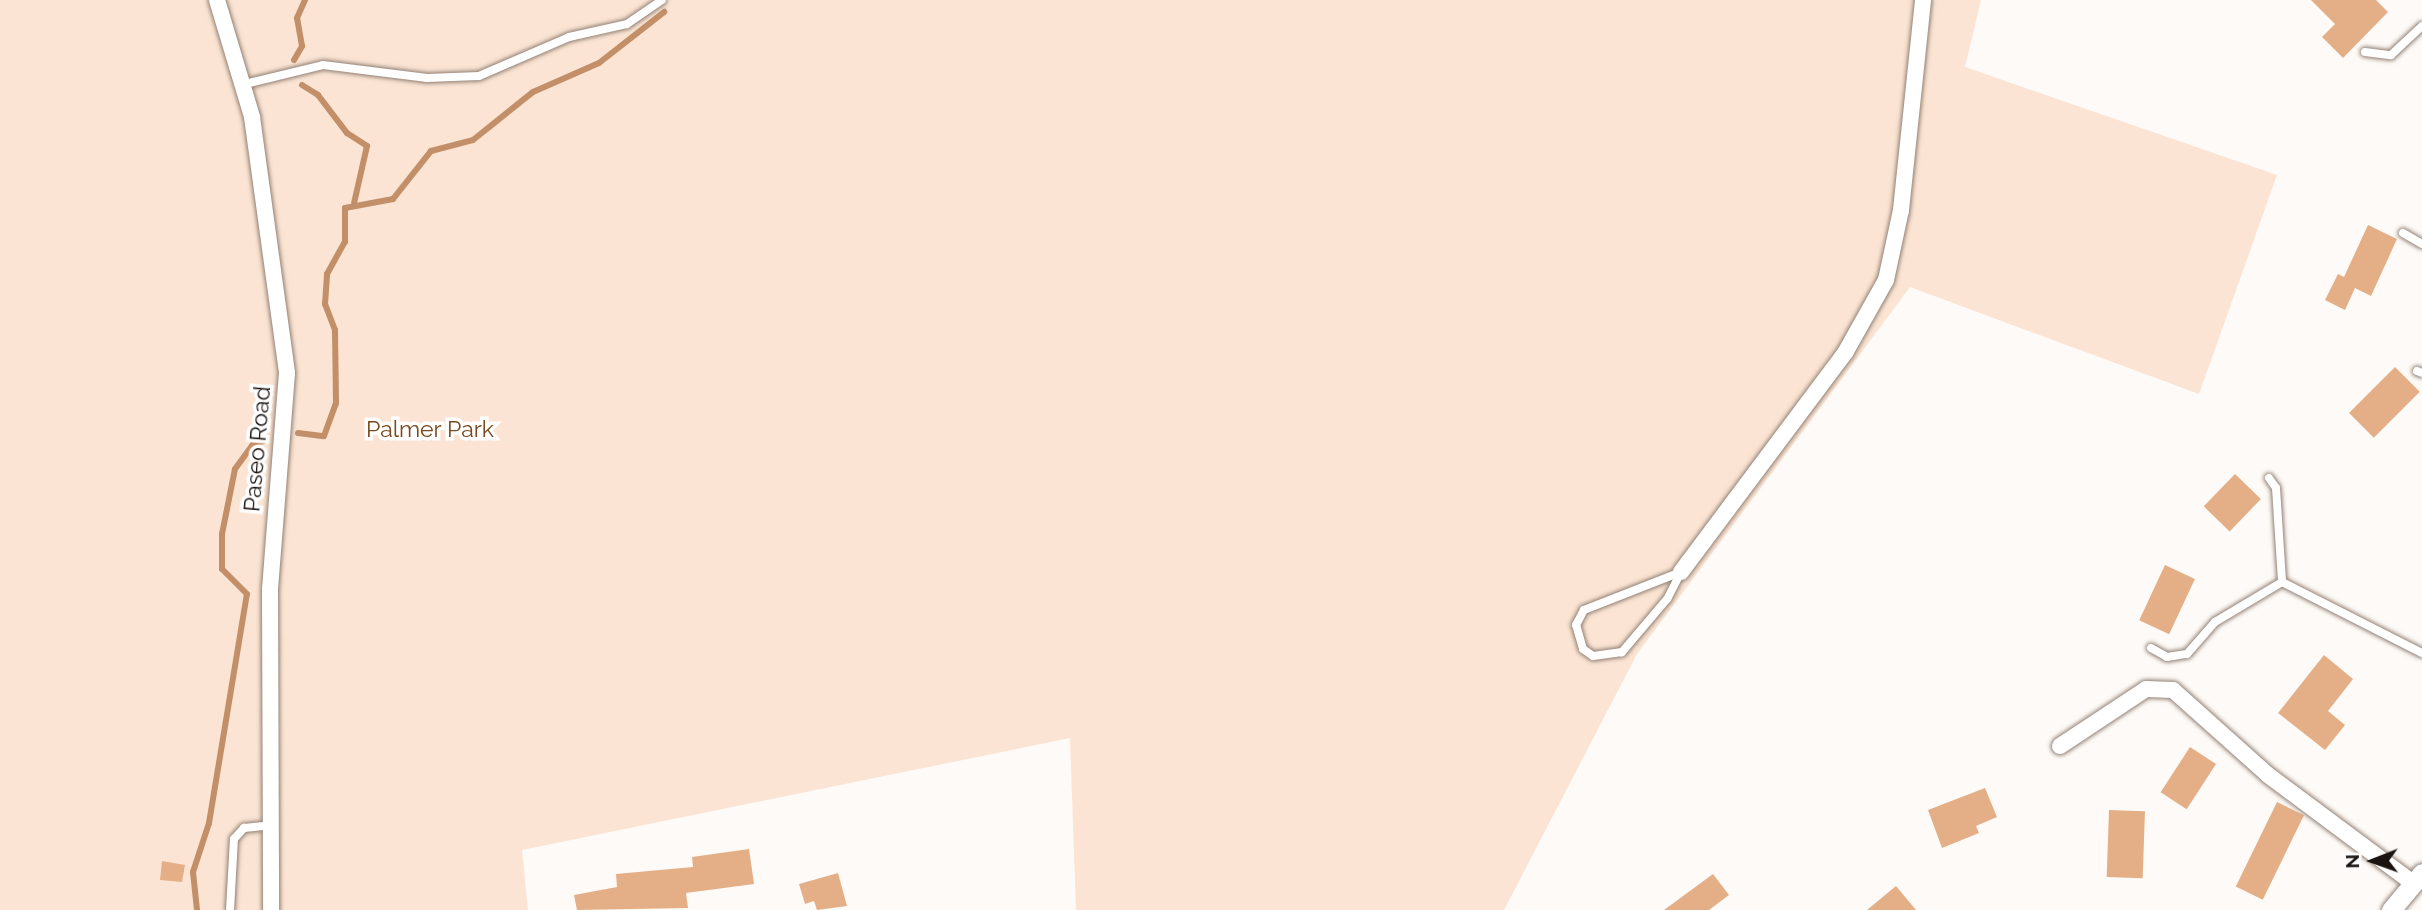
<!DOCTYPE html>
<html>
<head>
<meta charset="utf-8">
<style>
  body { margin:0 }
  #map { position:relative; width:2422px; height:910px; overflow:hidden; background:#fefaf7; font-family:Raleway,sans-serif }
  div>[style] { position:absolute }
  .green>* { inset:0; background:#fbe4d3 }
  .stream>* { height:6px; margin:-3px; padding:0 3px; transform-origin:3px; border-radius:3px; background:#c28f68 }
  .building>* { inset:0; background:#e4af87; transform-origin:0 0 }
  .roads { filter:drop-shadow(0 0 2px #928175) drop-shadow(0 0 2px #928175) }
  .service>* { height:8px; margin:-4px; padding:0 4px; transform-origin:4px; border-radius:4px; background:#fff }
  .minor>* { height:16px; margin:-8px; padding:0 8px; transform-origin:8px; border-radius:8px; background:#fff }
  .tertiary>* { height:19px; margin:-9.5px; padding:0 9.5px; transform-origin:9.5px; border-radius:9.5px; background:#fff }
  span { translate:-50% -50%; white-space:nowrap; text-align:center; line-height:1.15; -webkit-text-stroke:7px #fff; paint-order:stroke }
  .park-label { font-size:23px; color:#7a481b }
  .street-label { font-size:23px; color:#1a130f }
  .north { position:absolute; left:2338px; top:826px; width:70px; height:70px; -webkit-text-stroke:5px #fff; paint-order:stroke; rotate:269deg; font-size:19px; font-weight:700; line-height:28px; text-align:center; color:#1a130f }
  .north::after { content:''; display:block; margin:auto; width:24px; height:32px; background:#1a130f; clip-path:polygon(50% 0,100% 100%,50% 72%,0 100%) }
</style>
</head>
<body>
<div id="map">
  <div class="green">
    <div style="clip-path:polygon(0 0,1981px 0,1965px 67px,2277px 175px,2199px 394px,1910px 287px,1637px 654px,1504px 910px,1076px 910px,1070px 738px,522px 850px,528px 910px,0 910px)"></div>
  </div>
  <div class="stream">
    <div style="left:294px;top:60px;width:16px;rotate:-60deg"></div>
    <div style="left:302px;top:46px;width:28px;rotate:-100deg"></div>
    <div style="left:297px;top:18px;width:20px;rotate:-66deg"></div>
    <div style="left:302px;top:85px;width:19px;rotate:32deg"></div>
    <div style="left:318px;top:95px;width:48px;rotate:52.7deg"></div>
    <div style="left:347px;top:133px;width:24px;rotate:33deg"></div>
    <div style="left:367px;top:146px;width:58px;rotate:102.8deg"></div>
    <div style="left:298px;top:433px;width:26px;rotate:7deg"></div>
    <div style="left:324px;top:436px;width:35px;rotate:-70deg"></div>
    <div style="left:336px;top:403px;width:73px;rotate:-90.8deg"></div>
    <div style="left:335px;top:330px;width:28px;rotate:-111deg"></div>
    <div style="left:325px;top:304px;width:30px;rotate:-86deg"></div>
    <div style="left:327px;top:274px;width:37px;rotate:-61deg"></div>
    <div style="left:345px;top:242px;width:34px;rotate:-90deg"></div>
    <div style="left:345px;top:208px;width:49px;rotate:-10.6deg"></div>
    <div style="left:393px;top:199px;width:61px;rotate:-51.6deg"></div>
    <div style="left:431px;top:151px;width:43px;rotate:-14.7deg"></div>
    <div style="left:473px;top:140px;width:77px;rotate:-38.7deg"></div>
    <div style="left:533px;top:92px;width:72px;rotate:-23.7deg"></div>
    <div style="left:599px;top:63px;width:83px;rotate:-38.1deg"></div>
    <div style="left:197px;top:910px;width:38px;rotate:-96deg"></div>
    <div style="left:193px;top:872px;width:52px;rotate:-71.9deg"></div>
    <div style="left:209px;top:823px;width:232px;rotate:-80.6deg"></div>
    <div style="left:247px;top:594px;width:35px;rotate:-135deg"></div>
    <div style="left:222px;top:569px;width:35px;rotate:-90deg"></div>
    <div style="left:222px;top:534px;width:66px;rotate:-78.7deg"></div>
    <div style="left:235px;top:469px;width:31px;rotate:-54deg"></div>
    <div style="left:253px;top:444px;width:11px;rotate:-15deg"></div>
  </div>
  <div class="building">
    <div style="clip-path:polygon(2311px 0,2376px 0,2388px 12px,2343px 58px,2322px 37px,2335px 24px)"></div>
    <div style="clip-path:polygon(2368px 225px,2397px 239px,2371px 296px,2355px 288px,2345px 310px,2325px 300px,2338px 274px,2344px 277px)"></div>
    <div style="left:2395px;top:367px;width:35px;height:65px;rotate:45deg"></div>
    <div style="left:2235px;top:474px;width:36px;height:45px;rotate:44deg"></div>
    <div style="left:2165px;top:565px;width:33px;height:61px;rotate:25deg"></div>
    <div style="clip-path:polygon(2324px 655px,2353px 679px,2328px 711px,2345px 725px,2325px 750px,2278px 713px)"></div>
    <div style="left:2190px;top:747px;width:31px;height:54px;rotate:33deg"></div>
    <div style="clip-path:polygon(1985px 788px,1997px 817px,1976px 826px,1979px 833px,1942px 848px,1928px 810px)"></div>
    <div style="left:2277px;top:802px;width:30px;height:94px;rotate:26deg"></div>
    <div style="left:2109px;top:810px;width:36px;height:67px;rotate:2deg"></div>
    <div style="clip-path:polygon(749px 849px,754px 884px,686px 893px,688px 908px,577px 910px,574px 895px,617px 887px,616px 874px,693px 867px,692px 857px)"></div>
    <div style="clip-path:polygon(162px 861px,185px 865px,182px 882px,160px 880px)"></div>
    <div style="clip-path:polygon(838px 873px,847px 906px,817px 910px,814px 901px,805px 904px,799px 884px)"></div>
    <div style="clip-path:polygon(1713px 874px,1729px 895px,1709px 910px,1664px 910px)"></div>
    <div style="clip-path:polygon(1896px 886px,1916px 910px,1867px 910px)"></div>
  </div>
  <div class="roads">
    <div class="service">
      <div style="left:2365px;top:52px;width:26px;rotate:7deg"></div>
      <div style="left:2391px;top:55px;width:42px;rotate:-43.1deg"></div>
      <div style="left:245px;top:84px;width:80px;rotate:-13.7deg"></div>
      <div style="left:323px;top:65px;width:105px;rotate:7.1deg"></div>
      <div style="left:427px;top:78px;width:52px;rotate:-2.2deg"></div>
      <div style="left:479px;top:76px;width:98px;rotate:-23.4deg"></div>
      <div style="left:569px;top:37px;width:59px;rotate:-12.6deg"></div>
      <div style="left:627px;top:24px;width:42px;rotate:-34.4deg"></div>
      <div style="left:2403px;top:233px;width:22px;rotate:30deg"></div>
      <div style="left:2417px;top:371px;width:5px;rotate:22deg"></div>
      <div style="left:2269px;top:478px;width:12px;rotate:55deg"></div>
      <div style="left:2276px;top:488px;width:94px;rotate:86.3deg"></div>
      <div style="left:1681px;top:572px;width:30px;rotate:117deg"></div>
      <div style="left:1667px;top:599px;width:70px;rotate:130.3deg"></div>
      <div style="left:1622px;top:652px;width:29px;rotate:172deg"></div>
      <div style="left:1593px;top:656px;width:12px;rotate:-145deg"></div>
      <div style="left:1583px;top:649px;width:25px;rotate:-106deg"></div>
      <div style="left:1576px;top:625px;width:17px;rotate:-62deg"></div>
      <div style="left:1584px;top:610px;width:104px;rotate:-21.4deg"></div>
      <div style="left:2282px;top:582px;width:157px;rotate:26.9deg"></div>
      <div style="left:2151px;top:648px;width:18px;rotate:29deg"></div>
      <div style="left:2167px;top:657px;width:20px;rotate:-9deg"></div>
      <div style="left:2187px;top:654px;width:43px;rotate:-48.8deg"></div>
      <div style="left:2215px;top:622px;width:78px;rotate:-30.8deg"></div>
      <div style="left:230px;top:910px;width:71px;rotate:-86.8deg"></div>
      <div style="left:234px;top:839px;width:15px;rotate:-48deg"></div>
      <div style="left:244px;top:828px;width:27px;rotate:-6deg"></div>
    </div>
    <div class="minor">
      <div style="left:217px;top:0;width:122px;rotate:73.3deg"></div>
      <div style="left:252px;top:117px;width:258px;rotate:82.2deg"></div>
      <div style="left:287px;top:373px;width:217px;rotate:94.5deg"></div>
      <div style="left:270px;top:589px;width:321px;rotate:89.8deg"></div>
      <div style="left:1681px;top:572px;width:274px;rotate:-53.2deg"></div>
      <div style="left:1845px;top:353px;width:84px;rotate:-60.7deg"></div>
      <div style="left:1886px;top:280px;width:72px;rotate:-77.9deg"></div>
      <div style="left:1901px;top:210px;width:211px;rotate:-84deg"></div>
      <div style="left:2060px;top:746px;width:103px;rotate:-33.5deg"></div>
      <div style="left:2146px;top:689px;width:27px;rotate:2deg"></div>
      <div style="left:2173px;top:690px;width:127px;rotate:41.8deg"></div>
      <div style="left:2268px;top:775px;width:182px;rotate:36.7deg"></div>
    </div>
    <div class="tertiary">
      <div style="left:2391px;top:910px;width:48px;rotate:-50deg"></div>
    </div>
  </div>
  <div class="park-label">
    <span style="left:430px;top:429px">Palmer Park</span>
  </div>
  <div class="street-label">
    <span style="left:257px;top:449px;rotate:-85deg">Paseo Road</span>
  </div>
  <div class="north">N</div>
</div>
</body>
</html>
